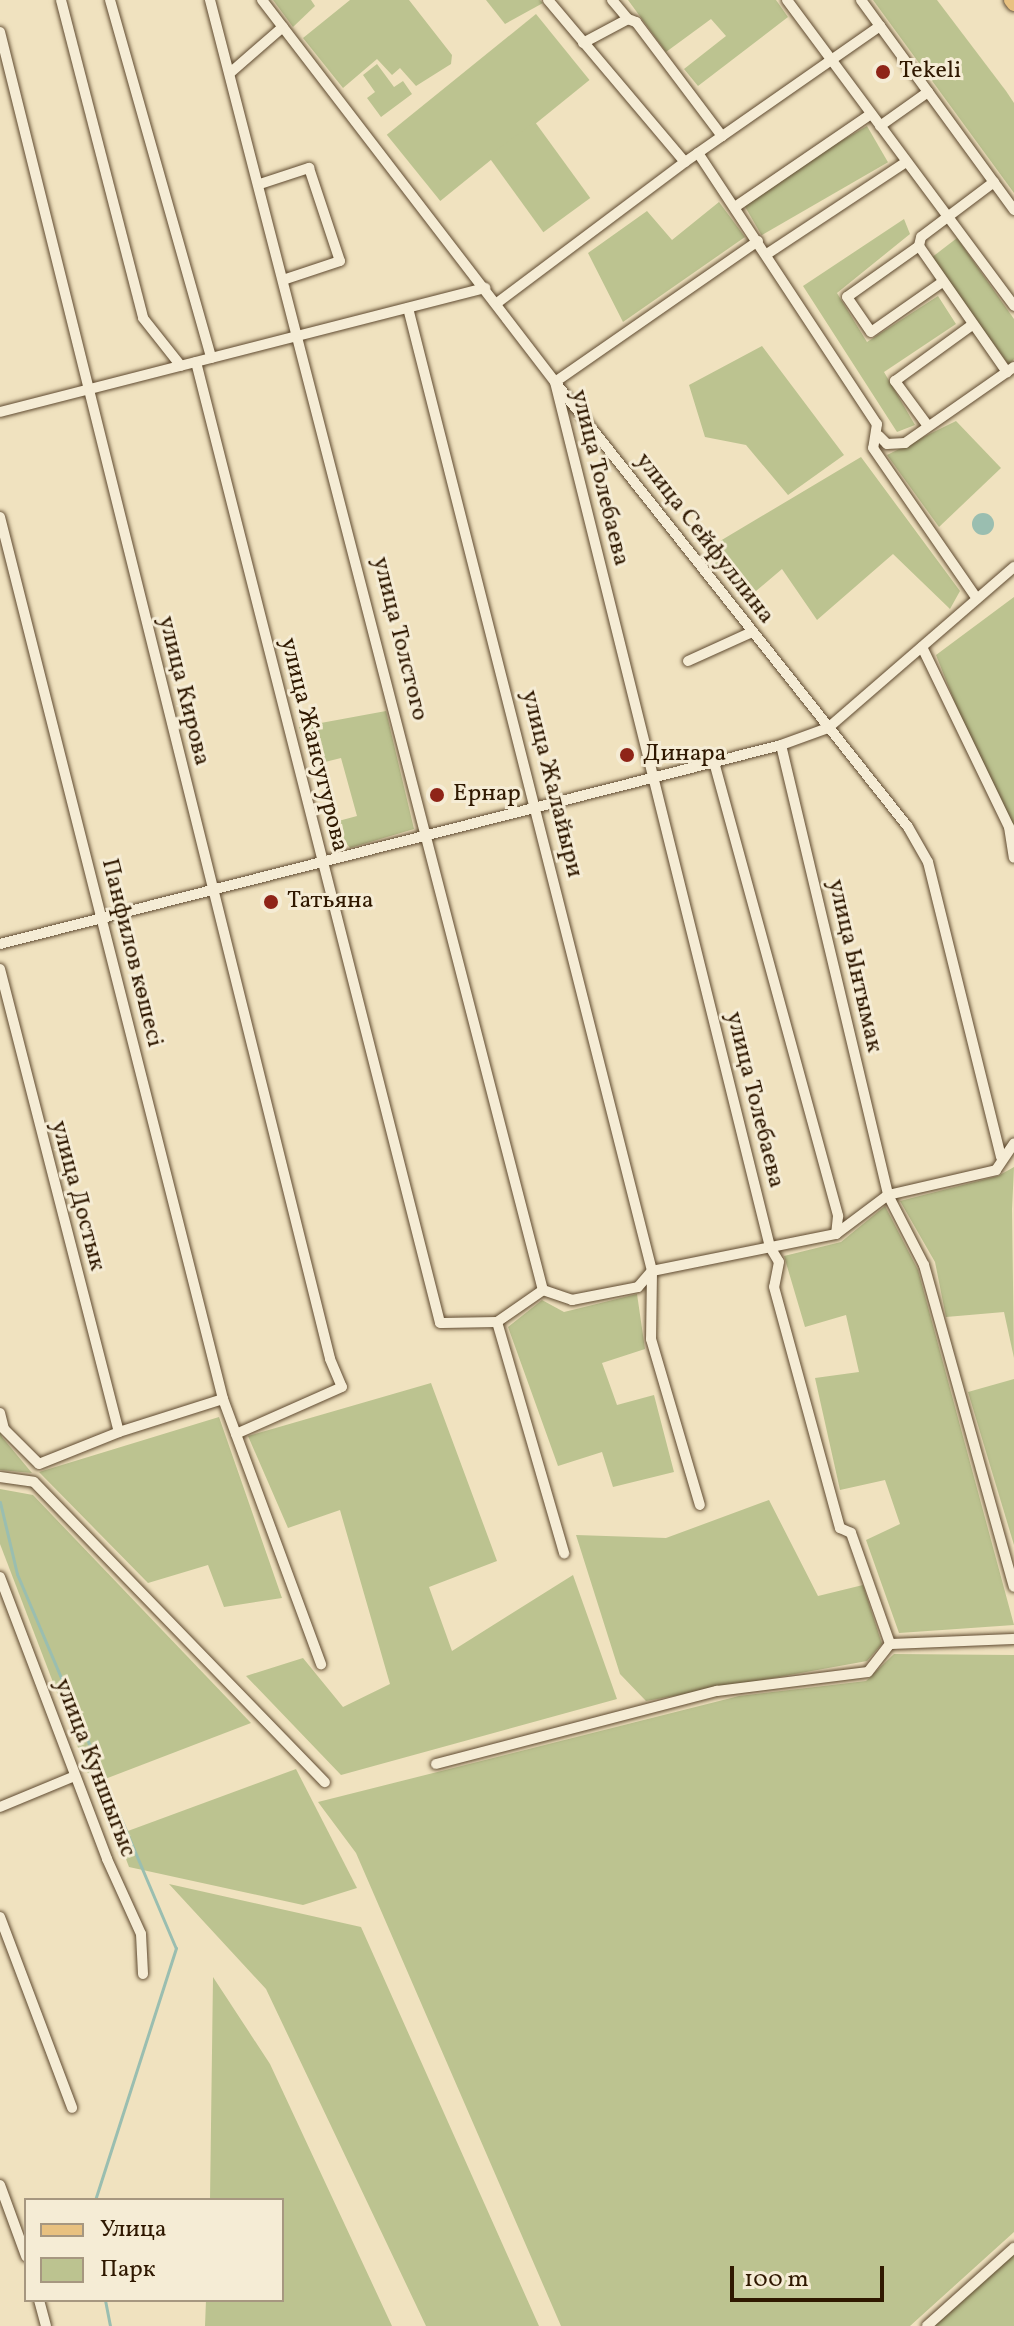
<!DOCTYPE html>
<html>
<head>
<meta charset="utf-8">
<style>
  body { margin:0 }
  #map { position:relative; width:1014px; height:2326px; overflow:hidden; background:#f0e2bf; font-family:Vollkorn,serif }
  div>[style] { position:absolute }
  .green>* { inset:0; background:#bcc390; transform-origin:0 0 }
  .water>* { inset:0; background:#9abeb0 }
  .round { border-radius:50% }
  .stream>* { height:3px; margin:-1.5px; padding:0 1.5px; transform-origin:1.5px; border-radius:1.5px; background:#9abeb0 }
  .roads { filter:drop-shadow(0 0 2px #5f4a30) drop-shadow(0 0 2px #5f4a30) }
  .minor>* { height:10px; margin:-5px; padding:0 5px; transform-origin:5px; border-radius:5px; background:#f5ecd5 }
  .major>* { height:14px; margin:-7px; padding:0 7px; transform-origin:7px; border-radius:7px; background:#e8c180 }
  .dots>* { width:22px; height:22px; translate:-50% -50%; box-sizing:border-box; border:4px solid #f5ecd5; border-radius:50% }
  span { translate:-50% -50%; white-space:nowrap; text-align:center; line-height:1.15; -webkit-text-stroke:6px #f5ecd5; paint-order:stroke }
  .poi-label { font-size:24px; color:#2f1800 }
  .left { translate:0 -50%; text-align:left }
  .street-label { font-size:24px; color:#2f1800 }
  .legend { position:absolute; left:24px; top:2198px; width:260px; height:104px; box-sizing:border-box; background:#f5ecd5; border:2px solid #a69780; margin:0; padding:10px 14px; list-style:none; font-size:24px; color:#2f1800 }
  .legend li { display:flex; align-items:center; gap:16px; height:40px }
  .legend b { width:40px; border:2px solid #a69780 }
  .scale { position:absolute; left:730px; top:2266px; width:154px; height:36px; box-sizing:border-box; border:4px solid #2f1800; border-top:0; padding-left:10px; font-size:24px; line-height:28px; white-space:nowrap; color:#2f1800; -webkit-text-stroke:6px #f5ecd5; paint-order:stroke }
</style>
</head>
<body>
<div id="map">
  <div class="green">
    <div style="clip-path:polygon(273px 0,311px 0,315px 6px,293px 27px)"></div>
    <div style="clip-path:polygon(350px 0,409px 0,452px 55px,451px 64px,416px 86px,400px 68px,392px 75px,377px 59px,343px 88px,303px 38px)"></div>
    <div style="clip-path:polygon(486px 0,540px 0,543px 3px,505px 24px)"></div>
    <div style="clip-path:polygon(628px 0,776px 0,788px 17px,698px 86px,684px 69px,726px 36px,711px 19px,666px 52px)"></div>
    <div style="clip-path:polygon(873px 0,937px 0,1006px 91px,1014px 103px,1014px 193px)"></div>
    <div style="left:536px;top:14px;width:85px;height:192px;rotate:51deg"></div>
    <div style="clip-path:polygon(377px 64px,394px 87px,403px 81px,412px 94px,381px 117px,367px 98px,375px 92px,363px 75px)"></div>
    <div style="left:535px;top:122px;width:94px;height:58px;rotate:54deg"></div>
    <div style="left:867px;top:126px;width:42px;height:146px;rotate:60deg"></div>
    <div style="clip-path:polygon(719px 202px,745px 237px,623px 322px,588px 253px,647px 211px,672px 240px)"></div>
    <div style="clip-path:polygon(904px 219px,910px 234px,837px 293px,867px 342px,938px 296px,956px 324px,884px 372px,915px 425px,897px 432px,803px 286px)"></div>
    <div style="clip-path:polygon(957px 238px,1014px 319px,1014px 359px,1009px 365px,931px 258px)"></div>
    <div style="clip-path:polygon(762px 346px,844px 455px,788px 495px,746px 445px,705px 437px,689px 385px)"></div>
    <div style="clip-path:polygon(956px 421px,1001px 468px,939px 527px,887px 455px)"></div>
    <div style="clip-path:polygon(861px 457px,960px 591px,950px 609px,893px 554px,817px 620px,782px 569px,743px 602px,705px 550px)"></div>
    <div style="clip-path:polygon(1014px 597px,1014px 852px,936px 655px)"></div>
    <div style="clip-path:polygon(386px 711px,414px 829px,350px 848px,331px 823px,357px 816px,341px 758px,313px 765px,299px 727px)"></div>
    <div style="clip-path:polygon(1014px 1167px,1012px 1209px,1014px 1358px,1004px 1312px,946px 1317px,935px 1262px,900px 1201px,998px 1176px)"></div>
    <div style="clip-path:polygon(885px 1206px,918px 1270px,1014px 1625px,899px 1633px,866px 1540px,900px 1524px,885px 1480px,840px 1490px,815px 1378px,859px 1372px,846px 1315px,805px 1327px,784px 1256px,841px 1242px)"></div>
    <div style="clip-path:polygon(637px 1294px,645px 1349px,602px 1363px,617px 1405px,654px 1395px,674px 1472px,613px 1487px,602px 1452px,558px 1466px,508px 1327px,542px 1300px,564px 1312px)"></div>
    <div style="clip-path:polygon(1014px 1379px,1014px 1545px,968px 1392px)"></div>
    <div style="clip-path:polygon(431px 1383px,497px 1561px,429px 1587px,452px 1651px,573px 1575px,617px 1699px,341px 1775px,246px 1676px,303px 1658px,343px 1707px,390px 1684px,340px 1510px,288px 1528px,248px 1436px)"></div>
    <div style="clip-path:polygon(219px 1417px,282px 1598px,224px 1607px,208px 1565px,148px 1583px,39px 1472px)"></div>
    <div style="clip-path:polygon(0 1431px,2px 1437px,32px 1473px,0 1470px)"></div>
    <div style="clip-path:polygon(0 1489px,33px 1495px,251px 1723px,92px 1784px,0 1544px)"></div>
    <div style="clip-path:polygon(769px 1500px,818px 1596px,863px 1585px,882px 1644px,867px 1661px,646px 1701px,620px 1674px,576px 1535px,666px 1538px)"></div>
    <div style="clip-path:polygon(894px 1654px,1014px 1655px,1014px 2232px,910px 2326px,561px 2326px,356px 1853px,318px 1802px,739px 1696px,866px 1681px)"></div>
    <div style="clip-path:polygon(296px 1769px,357px 1888px,303px 1905px,129px 1867px,117px 1835px)"></div>
    <div style="clip-path:polygon(169px 1884px,361px 1927px,539px 2326px,426px 2326px,266px 1989px)"></div>
    <div style="clip-path:polygon(213px 1977px,270px 2064px,392px 2326px,205px 2326px,206px 2300px,282px 2300px,282px 2200px,210px 2200px)"></div>
    <div style="clip-path:polygon(1014px 2252px,1014px 2326px,927px 2326px)"></div>
  </div>
  <div class="water">
    <div class="round" style="left:972px;top:513px;width:22px;height:22px"></div>
  </div>
  <div class="stream">
    <div style="left:0;top:1502px;width:74px;rotate:76.7deg"></div>
    <div style="left:17px;top:1574px;width:406px;rotate:67deg"></div>
    <div style="left:176px;top:1948px;width:265px;rotate:107.8deg"></div>
    <div style="left:105px;top:2300px;width:26px;rotate:79deg"></div>
  </div>
  <div class="roads">
    <div class="minor">
      <div style="left:61px;top:0;width:328px;rotate:75.5deg"></div>
      <div style="left:143px;top:318px;width:61px;rotate:51.6deg"></div>
      <div style="left:110px;top:0;width:372px;rotate:74.2deg"></div>
      <div style="left:210px;top:0;width:1332px;rotate:75.53deg"></div>
      <div style="left:262px;top:0;width:481px;rotate:52.5deg"></div>
      <div style="left:555px;top:382px;width:568px;rotate:51.58deg"></div>
      <div style="left:908px;top:827px;width:40px;rotate:60.3deg"></div>
      <div style="left:928px;top:862px;width:304px;rotate:76.1deg"></div>
      <div style="left:548px;top:0;width:212px;rotate:49.8deg"></div>
      <div style="left:685px;top:162px;width:238px;rotate:-34.9deg"></div>
      <div style="left:612px;top:0;width:25px;rotate:50deg"></div>
      <div style="left:787px;top:0;width:381px;rotate:53.4deg"></div>
      <div style="left:861px;top:0;width:260px;rotate:53.9deg"></div>
      <div style="left:0;top:32px;width:1367px;rotate:76.03deg"></div>
      <div style="left:330px;top:1359px;width:30px;rotate:67deg"></div>
      <div style="left:342px;top:1387px;width:116px;rotate:156.1deg"></div>
      <div style="left:583px;top:43px;width:51px;rotate:-28.1deg"></div>
      <div style="left:628px;top:19px;width:9px;rotate:21deg"></div>
      <div style="left:636px;top:22px;width:143px;rotate:53deg"></div>
      <div style="left:230px;top:73px;width:70px;rotate:-41deg"></div>
      <div style="left:880px;top:126px;width:59px;rotate:-35.3deg"></div>
      <div style="left:698px;top:153px;width:325px;rotate:56.6deg"></div>
      <div style="left:877px;top:424px;width:24px;rotate:99deg"></div>
      <div style="left:873px;top:448px;width:183px;rotate:55.4deg"></div>
      <div style="left:994px;top:182px;width:91px;rotate:143deg"></div>
      <div style="left:921px;top:237px;width:9px;rotate:103deg"></div>
      <div style="left:919px;top:246px;width:154px;rotate:55.1deg"></div>
      <div style="left:260px;top:184px;width:52px;rotate:-18.1deg"></div>
      <div style="left:309px;top:168px;width:98px;rotate:71.6deg"></div>
      <div style="left:340px;top:261px;width:57px;rotate:161.6deg"></div>
      <div style="left:735px;top:207px;width:165px;rotate:-34.4deg"></div>
      <div style="left:758px;top:241px;width:247px;rotate:145.2deg"></div>
      <div style="left:555px;top:382px;width:891px;rotate:76.04deg"></div>
      <div style="left:770px;top:1247px;width:17px;rotate:59deg"></div>
      <div style="left:779px;top:1262px;width:25px;rotate:101deg"></div>
      <div style="left:774px;top:1287px;width:250px;rotate:74.7deg"></div>
      <div style="left:840px;top:1528px;width:12px;rotate:24deg"></div>
      <div style="left:851px;top:1533px;width:118px;rotate:70.6deg"></div>
      <div style="left:890px;top:1644px;width:124px;rotate:-2.3deg"></div>
      <div style="left:919px;top:246px;width:88px;rotate:144.7deg"></div>
      <div style="left:847px;top:297px;width:42px;rotate:55.6deg"></div>
      <div style="left:871px;top:332px;width:85px;rotate:-35deg"></div>
      <div style="left:767px;top:254px;width:167px;rotate:-33.5deg"></div>
      <div style="left:497px;top:303px;width:235px;rotate:-36.9deg"></div>
      <div style="left:408px;top:308px;width:993px;rotate:75.78deg"></div>
      <div style="left:652px;top:1271px;width:68px;rotate:90.8deg"></div>
      <div style="left:651px;top:1339px;width:173px;rotate:73.6deg"></div>
      <div style="left:196px;top:362px;width:991px;rotate:75.75deg"></div>
      <div style="left:440px;top:1323px;width:57px;rotate:-1deg"></div>
      <div style="left:497px;top:1322px;width:56px;rotate:-34.8deg"></div>
      <div style="left:543px;top:1290px;width:31px;rotate:19deg"></div>
      <div style="left:572px;top:1300px;width:67px;rotate:-11.1deg"></div>
      <div style="left:638px;top:1287px;width:21px;rotate:-49deg"></div>
      <div style="left:652px;top:1271px;width:188px;rotate:-11.4deg"></div>
      <div style="left:836px;top:1234px;width:65px;rotate:-36.9deg"></div>
      <div style="left:888px;top:1195px;width:111px;rotate:-13deg"></div>
      <div style="left:996px;top:1170px;width:32px;rotate:-56deg"></div>
      <div style="left:0;top:412px;width:501px;rotate:-14.34deg"></div>
      <div style="left:928px;top:426px;width:56px;rotate:-126.3deg"></div>
      <div style="left:895px;top:381px;width:95px;rotate:-36deg"></div>
      <div style="left:879px;top:436px;width:11px;rotate:45deg"></div>
      <div style="left:887px;top:444px;width:18px;rotate:-3deg"></div>
      <div style="left:905px;top:443px;width:133px;rotate:-34.9deg"></div>
      <div style="left:0;top:517px;width:910px;rotate:75.81deg"></div>
      <div style="left:223px;top:1399px;width:283px;rotate:69.7deg"></div>
      <div style="left:922px;top:647px;width:200px;rotate:64.2deg"></div>
      <div style="left:1009px;top:827px;width:31px;rotate:81deg"></div>
      <div style="left:688px;top:661px;width:70px;rotate:-24.4deg"></div>
      <div style="left:781px;top:745px;width:463px;rotate:76.6deg"></div>
      <div style="left:888px;top:1195px;width:79px;rotate:62.8deg"></div>
      <div style="left:924px;top:1265px;width:334px;rotate:74.4deg"></div>
      <div style="left:714px;top:762px;width:471px;rotate:74.7deg"></div>
      <div style="left:838px;top:1216px;width:18px;rotate:96deg"></div>
      <div style="left:0;top:944px;width:806px;rotate:-14.29deg"></div>
      <div style="left:781px;top:745px;width:50px;rotate:-19.9deg"></div>
      <div style="left:828px;top:728px;width:246px;rotate:-40.9deg"></div>
      <div style="left:0;top:969px;width:478px;rotate:75.6deg"></div>
      <div style="left:497px;top:1322px;width:241px;rotate:73.8deg"></div>
      <div style="left:0;top:1413px;width:16px;rotate:76deg"></div>
      <div style="left:4px;top:1429px;width:49px;rotate:45deg"></div>
      <div style="left:39px;top:1464px;width:86px;rotate:-21.8deg"></div>
      <div style="left:119px;top:1432px;width:109px;rotate:-17.6deg"></div>
      <div style="left:0;top:1477px;width:34px;rotate:8deg"></div>
      <div style="left:34px;top:1482px;width:418px;rotate:45.9deg"></div>
      <div style="left:0;top:1577px;width:302px;rotate:69.2deg"></div>
      <div style="left:107px;top:1859px;width:82px;rotate:65.6deg"></div>
      <div style="left:141px;top:1934px;width:40px;rotate:87.1deg"></div>
      <div style="left:436px;top:1764px;width:290px;rotate:-14.6deg"></div>
      <div style="left:717px;top:1691px;width:152px;rotate:-7.2deg"></div>
      <div style="left:868px;top:1672px;width:36px;rotate:-52deg"></div>
      <div style="left:0;top:1807px;width:81px;rotate:-22.5deg"></div>
      <div style="left:0;top:1917px;width:204px;rotate:69.3deg"></div>
      <div style="left:0;top:2185px;width:76px;rotate:69.9deg"></div>
      <div style="left:39px;top:2300px;width:27px;rotate:75deg"></div>
      <div style="left:927px;top:2326px;width:117px;rotate:-41.9deg"></div>
    </div>
    <div class="major">
      <div style="left:1011px;top:0;width:5px;rotate:53deg"></div>
    </div>
  </div>
  <div class="dots">
    <div style="left:883px;top:72px;background:#8f2418"></div>
    <div style="left:627px;top:755px;background:#8f2418"></div>
    <div style="left:437px;top:795px;background:#8f2418"></div>
    <div style="left:271px;top:902px;background:#8f2418"></div>
  </div>
  <div class="poi-label">
    <span class="left" style="left:899px;top:72px">Tekeli</span>
    <span class="left" style="left:643px;top:755px">Динара</span>
    <span class="left" style="left:453px;top:795px">Ернар</span>
    <span class="left" style="left:287px;top:902px">Татьяна</span>
  </div>
  <div class="street-label">
    <span style="left:599px;top:478px;rotate:76deg">улица Толебаева</span>
    <span style="left:704px;top:539px;rotate:52deg">улица Сейфуллина</span>
    <span style="left:399px;top:639px;rotate:76deg">улица Толстого</span>
    <span style="left:183px;top:691px;rotate:76deg">улица Кирова</span>
    <span style="left:313px;top:745px;rotate:76deg">улица Жансугурова</span>
    <span style="left:551px;top:784px;rotate:76deg">улица Жалайыри</span>
    <span style="left:131px;top:953px;rotate:76deg">Панфилов көшесі</span>
    <span style="left:854px;top:966px;rotate:77deg">улица Ынтымак</span>
    <span style="left:754px;top:1100px;rotate:76deg">улица Толебаева</span>
    <span style="left:77px;top:1196px;rotate:75deg">улица Достык</span>
    <span style="left:94px;top:1768px;rotate:69deg">улица Куншыгыс</span>
  </div>
  <ul class="legend">
  <li><b style="height:10px;background:#e8c180"></b>Улица</li>
  <li><b style="height:22px;background:#bcc390"></b>Парк</li>
  </ul>
  <div class="scale">100 m</div>
</div>
</body>
</html>
